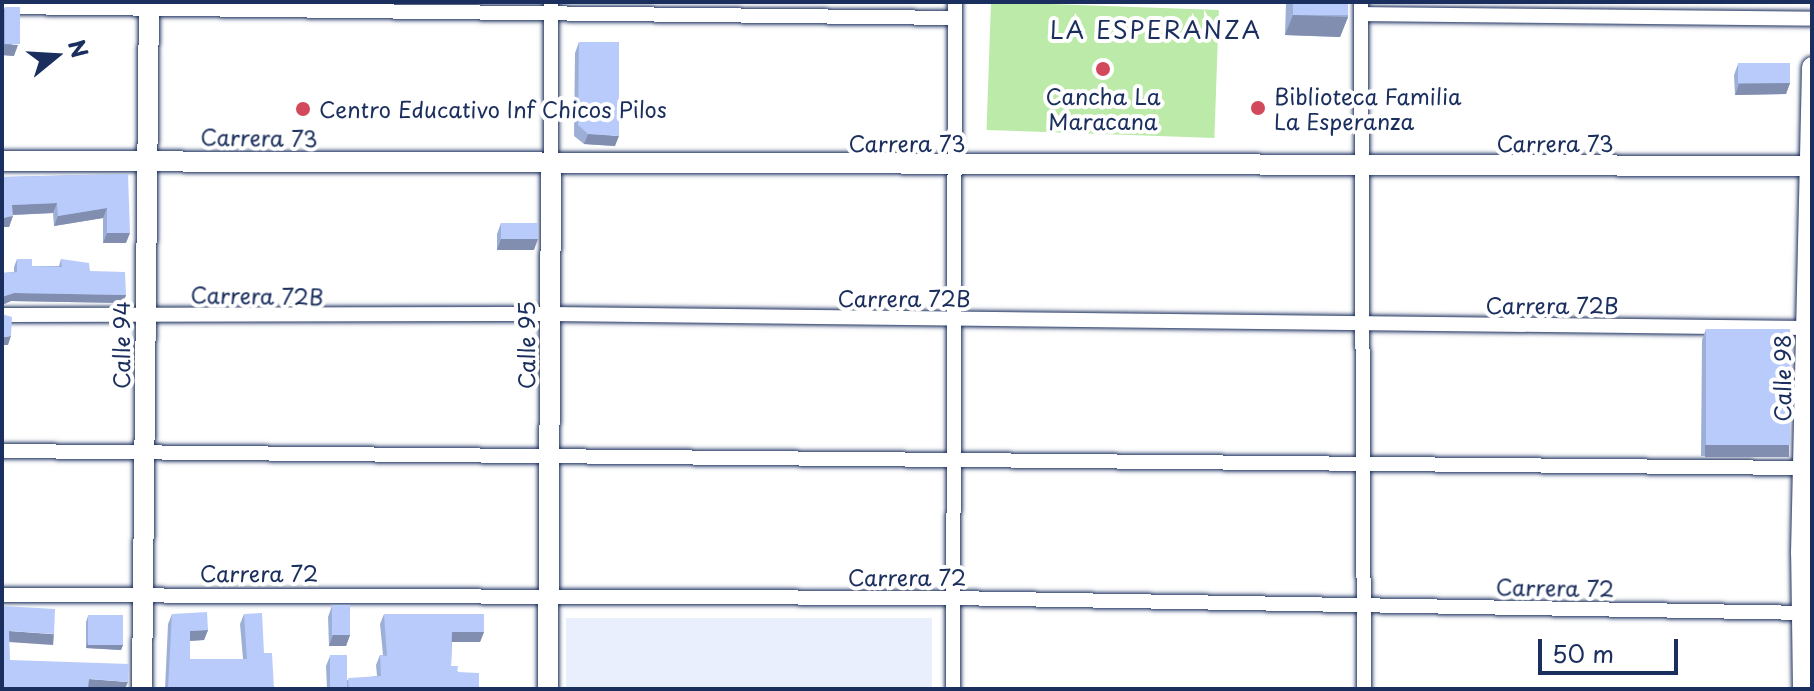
<!DOCTYPE html>
<html>
<head>
<meta charset="utf-8">
<style>
  body { margin:0 }
  #map { position:relative; width:1814px; height:691px; overflow:hidden; background:#fff; font-family:"Playpen Sans",sans-serif }
  div>[style] { position:absolute }
  .built>* { inset:0; background:#eaeffe; transform-origin:0 0 }
  .green>* { inset:0; background:#bceba9; transform-origin:0 0 }
  .roads { filter:drop-shadow(0 0 2px #1b2f5e) drop-shadow(0 0 2px #1b2f5e) }
  .street>* { height:14px; margin:-7px; padding:0 7px; transform-origin:7px; border-radius:7px; background:#fff }
  .secondary>* { height:20px; margin:-10px; padding:0 10px; transform-origin:10px; border-radius:10px; background:#fff }
  .wall>* { inset:0; background:#9eafd7 }
  .shaded-wall>* { inset:0; background:#818eaf; transform-origin:0 0 }
  .building>* { inset:0; background:#b8cbfa; transform-origin:0 0 }
  .dots>* { width:22px; height:22px; translate:-50% -50%; box-sizing:border-box; border:4px solid #fff; border-radius:50% }
  span { translate:-50% -50%; white-space:nowrap; text-align:center; line-height:1.15; -webkit-text-stroke:8px #fff; paint-order:stroke }
  .poi-label { font-size:22px; color:#1b2f5e }
  .left { translate:0 -50%; text-align:left }
  .street-label { font-size:22px; color:#1b2f5e }
  .neighbourhood-label { font-size:24px; color:#1b2f5e; letter-spacing:2px }
  .frame { position:absolute; inset:0; border:4px solid #1b2f5e; pointer-events:none }
  .north { position:absolute; left:16px; top:16px; width:80px; height:80px; -webkit-text-stroke:6px #fff; paint-order:stroke; rotate:72deg; font-size:22px; font-weight:700; line-height:32px; text-align:center; color:#1b2f5e }
  .north::after { content:''; display:block; margin:auto; width:28px; height:36px; background:#1b2f5e; clip-path:polygon(50% 0,100% 100%,50% 72%,0 100%) }
  .scale { position:absolute; left:1538px; top:639px; width:140px; height:36px; box-sizing:border-box; border:4px solid #1b2f5e; border-top:0; padding-left:10px; font-size:24px; line-height:28px; white-space:nowrap; color:#1b2f5e; -webkit-text-stroke:6px #fff; paint-order:stroke }
</style>
</head>
<body>
<div id="map">
  <div class="built">
    <div style="left:566px;top:618px;width:366px;height:71px"></div>
  </div>
  <div class="green">
    <div style="left:991px;top:2px;width:228px;height:128px;rotate:2deg"></div>
  </div>
  <div class="roads">
    <div class="street">
      <div style="left:1361px;top:2px;width:687px;rotate:89.75deg"></div>
      <div style="left:2px;top:7px;width:953px;rotate:0.66deg"></div>
      <div style="left:1361px;top:14px;width:451px;rotate:0.6deg"></div>
      <div style="left:551px;top:165px;width:163px;rotate:-90deg"></div>
      <div style="left:2px;top:315px;width:549px;rotate:-0.1deg"></div>
      <div style="left:551px;top:314px;width:1255px;rotate:0.64deg"></div>
      <div style="left:2px;top:451px;width:1802px;rotate:0.54deg"></div>
      <div style="left:2px;top:595px;width:948px;rotate:0.18deg"></div>
      <div style="left:950px;top:598px;width:862px;rotate:1deg"></div>
      <div style="left:953px;top:689px;width:687px;rotate:-89.83deg"></div>
    </div>
    <div class="secondary">
      <div style="left:2px;top:161px;width:1810px;rotate:0.16deg"></div>
      <div style="left:142px;top:689px;width:687px;rotate:-89.42deg"></div>
      <div style="left:548px;top:689px;width:524px;rotate:-89.67deg"></div>
      <div style="left:1803px;top:689px;width:136px;rotate:-90.8deg"></div>
      <div style="left:1801px;top:553px;width:486px;rotate:-88.7deg"></div>
    </div>
  </div>
  <div class="wall">
    <div style="clip-path:polygon(1286px 2px,1348px 2px,1348px 17px,1340px 37px,1285px 35px)"></div>
    <div style="clip-path:polygon(5px 7px,14px 56px,2px 55px,2px 14px)"></div>
    <div style="clip-path:polygon(579px 42px,615px 146px,584px 144px,574px 136px,575px 53px)"></div>
    <div style="clip-path:polygon(1738px 64px,1790px 83px,1786px 94px,1735px 95px,1734px 75px)"></div>
    <div style="clip-path:polygon(128px 174px,126px 243px,103px 243px,103px 218px,54px 226px,53px 213px,13px 215px,9px 227px,2px 177px)"></div>
    <div style="clip-path:polygon(501px 223px,534px 250px,497px 250px,497px 234px)"></div>
    <div style="clip-path:polygon(17px 259px,32px 266px,59px 266px,61px 259px,90px 271px,126px 295px,123px 303px,11px 301px,2px 305px,2px 273px,14px 272px,14px 267px)"></div>
    <div style="clip-path:polygon(1706px 329px,1786px 456px,1701px 456px,1702px 340px)"></div>
    <div style="clip-path:polygon(332px 606px,350px 635px,346px 646px,329px 646px,328px 617px)"></div>
    <div style="clip-path:polygon(172px 614px,208px 630px,204px 640px,190px 641px,190px 659px,243px 659px,240px 624px,244px 614px,264px 653px,274px 689px,165px 689px,168px 624px)"></div>
    <div style="clip-path:polygon(384px 614px,484px 632px,480px 642px,452px 642px,451px 666px,479px 689px,327px 689px,326px 666px,330px 656px,347px 680px,377px 676px,376px 665px,380px 655px,383px 655px,380px 624px)"></div>
    <div style="clip-path:polygon(88px 616px,123px 645px,121px 650px,86px 648px,86px 622px)"></div>
  </div>
  <div class="shaded-wall">
    <div style="clip-path:polygon(1293px 15px,1348px 17px,1340px 37px,1285px 35px)"></div>
    <div style="clip-path:polygon(3px 44px,18px 45px,14px 56px,2px 55px)"></div>
    <div style="clip-path:polygon(1790px 83px,1786px 94px,1735px 95px,1739px 84px)"></div>
    <div style="clip-path:polygon(588px 134px,619px 136px,615px 146px,584px 144px)"></div>
    <div style="clip-path:polygon(57px 203px,53px 213px,9px 215px,12px 205px)"></div>
    <div style="clip-path:polygon(107px 208px,103px 218px,54px 226px,58px 216px)"></div>
    <div style="clip-path:polygon(13px 216px,9px 227px,2px 227px,2px 218px)"></div>
    <div style="clip-path:polygon(107px 233px,130px 233px,126px 243px,103px 243px)"></div>
    <div style="clip-path:polygon(501px 239px,538px 239px,534px 250px,497px 250px)"></div>
    <div style="clip-path:polygon(14px 293px,126px 295px,123px 303px,11px 301px,2px 305px,2px 297px)"></div>
    <div style="clip-path:polygon(11px 336px,8px 345px,2px 345px,2px 337px)"></div>
    <div style="left:1705px;top:445px;width:84px;height:12px"></div>
    <div style="clip-path:polygon(208px 630px,204px 640px,186px 641px,190px 631px)"></div>
    <div style="left:9px;top:631px;width:45px;height:11px;rotate:4deg"></div>
    <div style="clip-path:polygon(452px 632px,484px 632px,480px 642px,448px 642px)"></div>
    <div style="clip-path:polygon(333px 635px,350px 635px,346px 646px,329px 646px)"></div>
    <div style="clip-path:polygon(88px 642px,123px 645px,121px 650px,86px 648px)"></div>
    <div style="clip-path:polygon(89px 679px,128px 682px,125px 689px,85px 689px)"></div>
  </div>
  <div class="building">
    <div style="left:1293px;top:2px;width:55px;height:13px"></div>
    <div style="left:5px;top:7px;width:15px;height:37px"></div>
    <div style="clip-path:polygon(579px 42px,619px 42px,619px 136px,588px 134px,578px 125px)"></div>
    <div style="left:1790px;top:63px;width:20px;height:52px;rotate:90deg"></div>
    <div style="clip-path:polygon(128px 174px,130px 233px,107px 233px,107px 208px,58px 216px,57px 203px,12px 205px,13px 216px,2px 218px,2px 177px)"></div>
    <div style="left:501px;top:223px;width:37px;height:16px"></div>
    <div style="clip-path:polygon(17px 259px,32px 259px,32px 266px,62px 267px,61px 259px,89px 263px,90px 271px,125px 272px,126px 295px,14px 293px,2px 297px,2px 273px,17px 272px)"></div>
    <div style="clip-path:polygon(2px 314px,12px 317px,11px 336px,2px 337px)"></div>
    <div style="left:1706px;top:329px;width:84px;height:116px"></div>
    <div style="left:350px;top:605px;width:30px;height:18px;rotate:90deg"></div>
    <div style="clip-path:polygon(2px 606px,55px 609px,54px 634px,9px 631px,10px 660px,129px 664px,128px 682px,89px 679px,88px 689px,2px 689px)"></div>
    <div style="clip-path:polygon(207px 612px,208px 630px,190px 631px,190px 659px,247px 659px,244px 614px,262px 613px,264px 653px,272px 653px,274px 689px,168px 689px,172px 614px)"></div>
    <div style="clip-path:polygon(384px 614px,484px 614px,484px 632px,452px 632px,451px 666px,458px 666px,457px 672px,479px 673px,479px 689px,349px 689px,348px 678px,381px 676px,380px 655px,387px 656px)"></div>
    <div style="left:123px;top:615px;width:30px;height:35px;rotate:90deg"></div>
    <div style="left:347px;top:655px;width:33px;height:17px;rotate:90deg"></div>
  </div>
  <div class="dots">
    <div style="left:1103px;top:69px;background:#d1495b"></div>
    <div style="left:1258px;top:108px;background:#d1495b"></div>
    <div style="left:303px;top:109px;background:#d1495b"></div>
  </div>
  <div class="poi-label">
    <span style="left:1103px;top:108px">Cancha La<br>Maracana</span>
    <span class="left" style="left:1274px;top:108px">Biblioteca Familia<br>La Esperanza</span>
    <span class="left" style="left:319px;top:109px">Centro Educativo Inf Chicos Pilos</span>
  </div>
  <div class="street-label">
    <span style="left:259px;top:137px;rotate:1deg">Carrera 73</span>
    <span style="left:907px;top:143px">Carrera 73</span>
    <span style="left:1555px;top:143px">Carrera 73</span>
    <span style="left:257px;top:295px;rotate:1deg">Carrera 72B</span>
    <span style="left:904px;top:298px">Carrera 72B</span>
    <span style="left:1552px;top:305px">Carrera 72B</span>
    <span style="left:121px;top:345px;rotate:-90deg">Calle 94</span>
    <span style="left:526px;top:345px;rotate:-90deg">Calle 95</span>
    <span style="left:1782px;top:378px;rotate:-90deg">Calle 98</span>
    <span style="left:259px;top:573px">Carrera 72</span>
    <span style="left:907px;top:577px">Carrera 72</span>
    <span style="left:1555px;top:587px;rotate:1deg">Carrera 72</span>
  </div>
  <div class="neighbourhood-label">
    <span style="left:1156px;top:30px">LA ESPERANZA</span>
  </div>
  <div class="frame"></div>
  <div class="north">N</div>
  <div class="scale">50 m</div>
</div>
</body>
</html>
